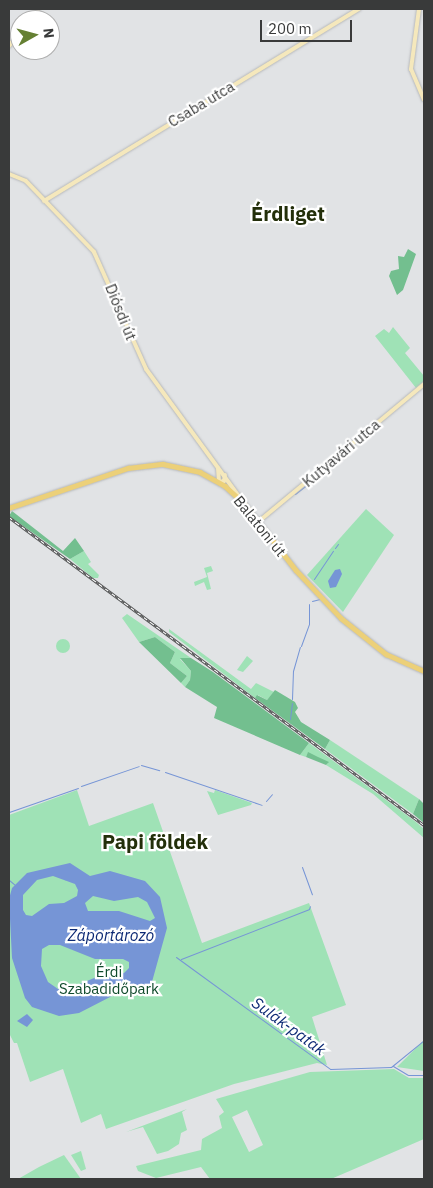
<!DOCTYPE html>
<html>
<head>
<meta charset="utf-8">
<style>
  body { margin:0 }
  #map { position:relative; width:433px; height:1188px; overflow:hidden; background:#e1e3e5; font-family:"IBM Plex Sans",sans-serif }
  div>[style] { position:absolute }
  .green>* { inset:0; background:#9fe2b6 }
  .round { border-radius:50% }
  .forest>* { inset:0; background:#73bf8f }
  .water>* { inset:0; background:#7695d6 }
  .stream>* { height:1px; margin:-0.5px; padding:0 0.5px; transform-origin:0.5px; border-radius:0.5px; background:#7695d6 }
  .roads { filter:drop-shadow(0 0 1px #b7b9bb) drop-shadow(0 0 1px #b7b9bb) }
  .secondary>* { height:4px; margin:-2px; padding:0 2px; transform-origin:2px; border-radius:2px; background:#f5e8bc }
  .primary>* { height:4.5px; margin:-2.25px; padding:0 2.25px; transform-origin:2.25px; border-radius:2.25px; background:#ecd079 }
  .rail>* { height:3px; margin-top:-1.5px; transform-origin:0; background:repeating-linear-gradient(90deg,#fff 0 4px,#525353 0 8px); box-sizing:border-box; border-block:1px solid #525353 }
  span { translate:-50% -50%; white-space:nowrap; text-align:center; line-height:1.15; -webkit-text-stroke:4.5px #fff; paint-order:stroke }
  .street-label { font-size:15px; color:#393a3a }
  .park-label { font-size:15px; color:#0e492a }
  .water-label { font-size:16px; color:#0c2974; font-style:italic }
  .district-label { font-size:20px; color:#232f0a; font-weight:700 }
  .frame { position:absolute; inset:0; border:10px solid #393a3a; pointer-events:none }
  .north { position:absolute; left:10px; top:10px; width:50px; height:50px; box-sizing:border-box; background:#fff; border:1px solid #b0b0b0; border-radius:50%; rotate:83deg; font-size:14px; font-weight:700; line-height:20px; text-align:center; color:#393a3a }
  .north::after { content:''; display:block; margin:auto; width:18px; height:22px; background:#658033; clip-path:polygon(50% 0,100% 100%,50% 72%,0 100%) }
  .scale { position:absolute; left:260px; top:20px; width:92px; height:22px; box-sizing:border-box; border:2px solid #393a3a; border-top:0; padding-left:6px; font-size:15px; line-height:18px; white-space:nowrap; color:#393a3a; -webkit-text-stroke:4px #fff; paint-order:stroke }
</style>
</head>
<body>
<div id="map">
  <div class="green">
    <div style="clip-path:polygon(393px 327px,410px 348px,405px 353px,424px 376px,424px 381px,416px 388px,375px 336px,384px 329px,389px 333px)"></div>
    <div style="clip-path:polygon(366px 509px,394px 535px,343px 612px,307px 575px)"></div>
    <div style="clip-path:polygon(84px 551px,91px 562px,88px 564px,99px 575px,98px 578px,93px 578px,70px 559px)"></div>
    <div style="clip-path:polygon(211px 566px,213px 571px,207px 573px,211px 589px,207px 590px,204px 582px,195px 586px,194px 582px,207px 577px,204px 568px)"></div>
    <div style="clip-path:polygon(127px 614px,191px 658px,180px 659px,191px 671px,190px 680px,185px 687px,181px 683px,187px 676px,170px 663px,175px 652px,155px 637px,139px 642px,122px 618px)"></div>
    <div style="clip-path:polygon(169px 629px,251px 689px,256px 683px,244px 677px,274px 692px,267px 700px,258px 695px,255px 698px,169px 632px)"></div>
    <div class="round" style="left:56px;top:639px;width:14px;height:14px"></div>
    <div style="clip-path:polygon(247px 656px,253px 661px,243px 672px,237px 670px)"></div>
    <div style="clip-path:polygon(330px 740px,419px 799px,413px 814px,325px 749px)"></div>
    <div style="clip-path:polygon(309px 743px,416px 822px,424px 829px,424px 838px,373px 794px,326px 765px,328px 763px,308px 753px,306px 757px,300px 755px)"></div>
    <div style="clip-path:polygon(77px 790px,89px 826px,153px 803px,202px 943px,309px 903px,346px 1005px,312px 1017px,327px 1065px,317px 1063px,234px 1084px,106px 1129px,101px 1114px,81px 1123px,63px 1069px,30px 1082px,17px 1043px,14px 1043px,9px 1033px,9px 815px)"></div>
    <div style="clip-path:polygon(215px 790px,252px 803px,251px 805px,218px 815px,207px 791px,214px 793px)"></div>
    <div style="clip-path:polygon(424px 1040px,424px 1071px,397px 1067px)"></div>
    <div style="clip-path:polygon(evenodd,394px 1069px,409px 1078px,424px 1078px,424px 1139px,331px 1179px,210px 1179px,201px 1167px,156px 1178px,138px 1171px,136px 1166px,201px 1150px,202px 1139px,222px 1128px,219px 1116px,224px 1112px,216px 1099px,310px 1072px,394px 1069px,247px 1110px,263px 1145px,249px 1152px,232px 1117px,247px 1110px)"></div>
    <div style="clip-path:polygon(187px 1109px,182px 1112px,187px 1130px,181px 1133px,179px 1144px,168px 1151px,157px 1154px,143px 1127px,126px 1132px)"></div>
    <div style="clip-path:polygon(81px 1151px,86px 1169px,81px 1171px,71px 1155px)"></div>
    <div style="clip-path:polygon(64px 1155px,81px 1179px,18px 1179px,39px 1167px)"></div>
  </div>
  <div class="forest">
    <div style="clip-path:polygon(408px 249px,416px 254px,403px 290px,397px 295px,389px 276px,391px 271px,399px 269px,398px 256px,404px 257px)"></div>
    <div style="clip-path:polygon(12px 511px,63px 551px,75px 538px,84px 551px,70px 559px,9px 516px)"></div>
    <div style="clip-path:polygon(155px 637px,175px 652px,170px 663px,187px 676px,181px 683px,139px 642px)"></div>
    <div style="clip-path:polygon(180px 658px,191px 658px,213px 672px,309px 743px,300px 755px,214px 718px,217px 707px,185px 687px,190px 680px,191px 671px)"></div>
    <div style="clip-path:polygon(275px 690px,295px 702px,298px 708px,295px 712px,301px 722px,330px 740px,325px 749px,255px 698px,257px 695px,267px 700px)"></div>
    <div style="clip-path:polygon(308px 752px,318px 757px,329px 762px,326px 765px,306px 757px)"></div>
    <div style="clip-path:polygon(419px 799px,424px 804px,424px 823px,413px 814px)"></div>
  </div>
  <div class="water">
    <div style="clip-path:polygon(340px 569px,342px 574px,336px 587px,330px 588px,328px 581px,335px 570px)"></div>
    <div style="clip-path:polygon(evenodd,70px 863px,90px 876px,110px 871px,145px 881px,160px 897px,167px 928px,150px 989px,114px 995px,79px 1013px,59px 1016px,32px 1007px,25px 998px,12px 958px,9px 899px,12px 888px,27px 873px,70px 863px,53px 876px,75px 884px,78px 890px,77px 896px,64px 903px,49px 904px,32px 916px,26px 915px,23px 910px,23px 895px,37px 880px,53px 876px,70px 863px,93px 896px,114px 901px,138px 897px,147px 902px,155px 918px,150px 921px,119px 911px,88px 911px,85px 903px,93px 896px,70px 863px,49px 945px,60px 945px,95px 959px,123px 959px,129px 962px,129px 968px,124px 973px,99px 976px,70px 988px,58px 989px,48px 982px,41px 966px,42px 949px,49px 945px)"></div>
    <div style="clip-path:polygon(27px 1014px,33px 1020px,27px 1027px,17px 1021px)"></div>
  </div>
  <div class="stream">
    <div style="left:295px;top:494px;width:52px;rotate:-38deg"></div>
    <div style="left:335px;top:548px;width:5px;rotate:-53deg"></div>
    <div style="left:314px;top:579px;width:34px;rotate:-56deg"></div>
    <div style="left:312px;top:601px;width:8px;rotate:-14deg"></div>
    <div style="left:301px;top:646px;width:23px;rotate:-70deg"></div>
    <div style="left:309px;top:624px;width:20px;rotate:-90deg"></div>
    <div style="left:292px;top:699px;width:28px;rotate:-88deg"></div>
    <div style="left:293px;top:671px;width:25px;rotate:-74deg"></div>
    <div style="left:290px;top:719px;width:16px;rotate:-83deg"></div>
    <div style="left:141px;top:765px;width:19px;rotate:16deg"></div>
    <div style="left:165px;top:772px;width:102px;rotate:18.8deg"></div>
    <div style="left:81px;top:786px;width:61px;rotate:-19deg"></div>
    <div style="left:266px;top:801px;width:9px;rotate:-49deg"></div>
    <div style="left:9px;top:812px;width:73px;rotate:-19.2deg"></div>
    <div style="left:302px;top:867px;width:29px;rotate:70deg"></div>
    <div style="left:9px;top:880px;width:8px;rotate:40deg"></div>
    <div style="left:176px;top:957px;width:190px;rotate:36deg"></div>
    <div style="left:330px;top:1069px;width:61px;rotate:-1.9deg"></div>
    <div style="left:391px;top:1067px;width:43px;rotate:-39.3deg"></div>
    <div style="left:181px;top:959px;width:137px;rotate:-21.3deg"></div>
    <div style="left:309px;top:909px;width:3px;rotate:-72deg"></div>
    <div style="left:393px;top:1066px;width:17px;rotate:31deg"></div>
    <div style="left:408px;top:1075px;width:16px"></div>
  </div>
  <div class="roads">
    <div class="secondary">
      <div style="left:419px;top:9px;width:61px;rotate:97.6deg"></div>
      <div style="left:411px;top:69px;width:33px;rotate:67deg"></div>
      <div style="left:29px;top:20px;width:14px;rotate:-51deg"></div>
      <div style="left:9px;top:46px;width:18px;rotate:-52deg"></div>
      <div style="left:9px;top:174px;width:18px;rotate:22deg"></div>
      <div style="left:26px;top:181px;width:98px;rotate:46.2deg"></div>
      <div style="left:94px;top:252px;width:128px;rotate:66deg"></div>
      <div style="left:146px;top:369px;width:160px;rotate:53.9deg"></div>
      <div style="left:44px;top:201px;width:369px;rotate:-31.4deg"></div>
      <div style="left:218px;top:468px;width:14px;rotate:86deg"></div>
      <div style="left:219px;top:482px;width:5px;rotate:-11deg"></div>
      <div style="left:224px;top:481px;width:6px;rotate:-81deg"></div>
      <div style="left:258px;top:522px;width:216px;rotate:-39.7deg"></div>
    </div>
    <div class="primary">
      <div style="left:9px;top:508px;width:126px;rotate:-18.6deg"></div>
      <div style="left:128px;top:468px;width:35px;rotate:-7deg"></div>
      <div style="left:163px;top:464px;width:38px;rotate:12deg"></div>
      <div style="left:200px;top:472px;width:29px;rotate:29deg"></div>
      <div style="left:225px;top:486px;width:24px;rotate:42deg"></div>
      <div style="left:243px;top:502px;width:86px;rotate:52.1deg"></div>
      <div style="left:296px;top:570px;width:66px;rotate:46.8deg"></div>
      <div style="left:341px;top:618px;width:58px;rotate:38.7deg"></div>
      <div style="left:386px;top:654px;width:42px;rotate:24.1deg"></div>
    </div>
  </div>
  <div class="rail">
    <div style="left:9px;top:517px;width:517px;rotate:36.58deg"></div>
  </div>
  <div class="street-label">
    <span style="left:201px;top:104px;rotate:-31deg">Csaba utca</span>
    <span style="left:121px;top:312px;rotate:68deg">Diósdi út</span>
    <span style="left:341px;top:453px;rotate:-40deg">Kutyavári utca</span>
    <span style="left:260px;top:526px;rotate:51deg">Balatoni út</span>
  </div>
  <div class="park-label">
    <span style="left:109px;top:980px">Érdi<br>Szabadidőpark</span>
  </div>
  <div class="water-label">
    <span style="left:111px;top:935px">Záportározó</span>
    <span style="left:289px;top:1026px;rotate:36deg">Sulák-patak</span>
  </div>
  <div class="district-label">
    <span style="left:288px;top:213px">Érdliget</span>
    <span style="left:155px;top:841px">Papi földek</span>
  </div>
  <div class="frame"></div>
  <div class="north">N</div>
  <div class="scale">200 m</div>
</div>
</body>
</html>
